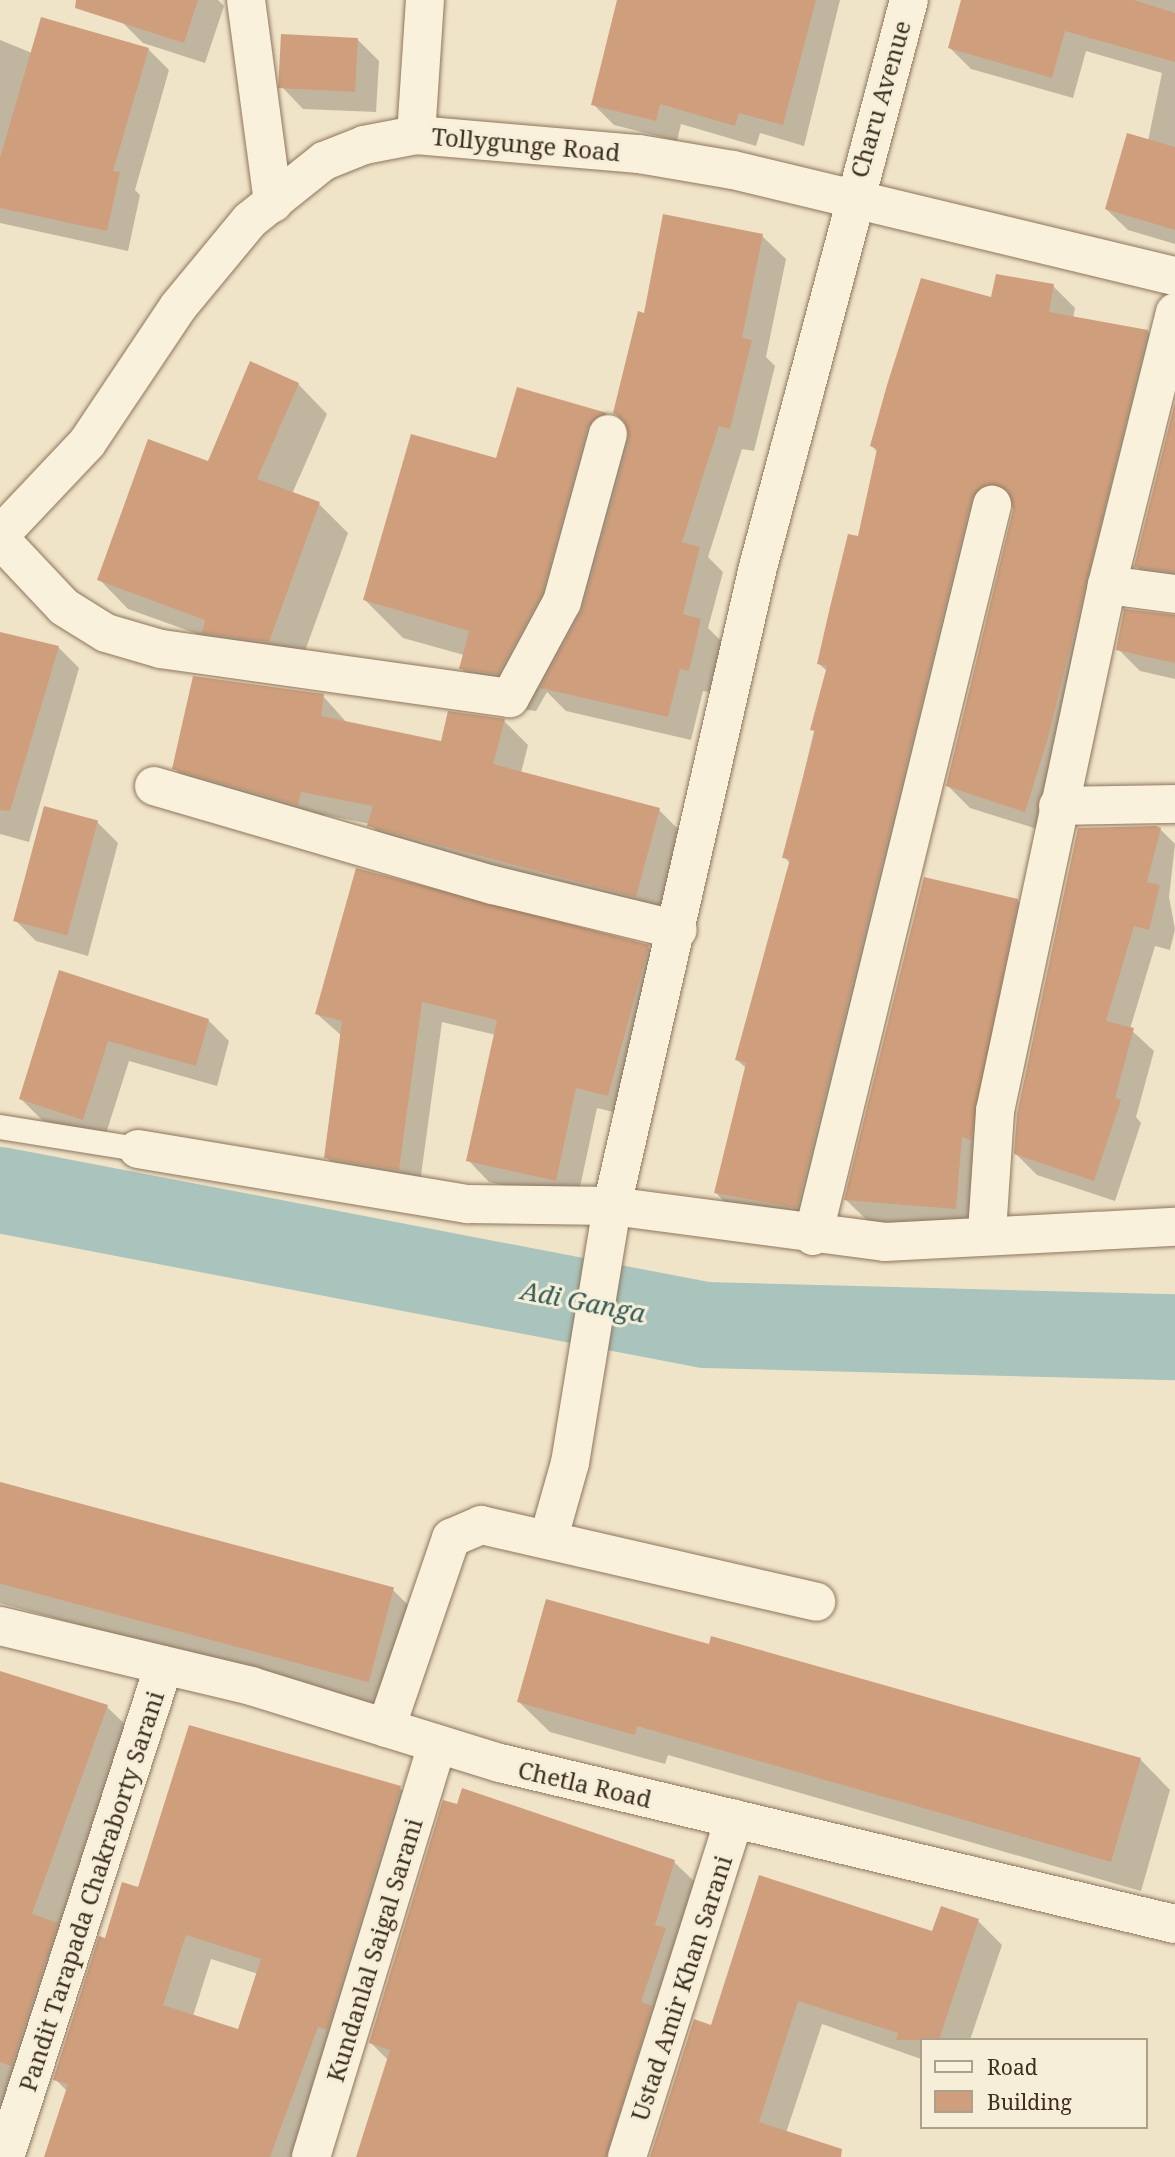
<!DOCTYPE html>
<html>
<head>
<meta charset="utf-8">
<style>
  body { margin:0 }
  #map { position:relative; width:1175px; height:2157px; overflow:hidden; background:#f0e4c8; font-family:"Noto Serif",serif }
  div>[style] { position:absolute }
  .shadow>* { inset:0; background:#0003 }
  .river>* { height:86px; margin:-43px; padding:0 43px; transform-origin:43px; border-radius:43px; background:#a9c4bc }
  .building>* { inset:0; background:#cf9f7d; transform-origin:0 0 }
  .roads { filter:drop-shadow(0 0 2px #8d765c) drop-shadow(0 0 2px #8d765c) }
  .service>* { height:24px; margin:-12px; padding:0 12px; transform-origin:12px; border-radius:12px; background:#faf1dc }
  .minor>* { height:38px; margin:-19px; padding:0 19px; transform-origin:19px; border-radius:19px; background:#faf1dc }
  .tertiary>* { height:38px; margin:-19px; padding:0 19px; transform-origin:19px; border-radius:19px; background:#faf1dc }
  .secondary>* { height:38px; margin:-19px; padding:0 19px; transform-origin:19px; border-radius:19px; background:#faf1dc }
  span { translate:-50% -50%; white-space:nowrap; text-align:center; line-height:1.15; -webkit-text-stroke:6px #f7eed8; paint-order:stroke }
  .street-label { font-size:24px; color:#3d2e20 }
  .water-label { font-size:26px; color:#2f5d5a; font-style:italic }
  .legend { position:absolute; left:920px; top:2038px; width:228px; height:91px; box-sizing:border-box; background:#f7eed8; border:2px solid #ada18e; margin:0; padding:9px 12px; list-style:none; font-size:21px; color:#3d2e20 }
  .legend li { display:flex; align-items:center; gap:14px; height:35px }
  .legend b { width:35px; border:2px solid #ada18e }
</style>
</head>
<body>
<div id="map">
  <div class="shadow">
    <div style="clip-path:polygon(129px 0,218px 0,224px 6px,205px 63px,143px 43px,122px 22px)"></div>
    <div style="clip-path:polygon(619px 0,840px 0,804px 146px,760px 133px,756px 146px,681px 124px,677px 141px,614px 125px,593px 104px)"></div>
    <div style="clip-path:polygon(963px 0,1175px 0,1175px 244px,1128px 230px,1106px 209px,1148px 141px,1162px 73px,1086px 51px,1073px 98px,971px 69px,949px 47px)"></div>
    <div style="clip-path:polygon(357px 39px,379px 61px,376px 112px,303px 109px,282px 87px)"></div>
    <div style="clip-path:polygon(0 40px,32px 53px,148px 49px,169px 70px,135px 190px,140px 195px,128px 251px,0 223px)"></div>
    <div style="clip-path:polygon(762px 236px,786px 259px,766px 357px,775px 366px,754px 451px,742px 449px,708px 557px,723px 572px,708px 628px,724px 644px,713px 693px,703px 691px,691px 740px,566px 711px,547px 692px,536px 711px,499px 706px,461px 668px,464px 655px,403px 638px,365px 600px,498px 460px,518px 389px,606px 414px,631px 439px,615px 412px,645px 315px)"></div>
    <div style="clip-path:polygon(1053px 286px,1075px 308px,1073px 318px,1147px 331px,1169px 353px,1047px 832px,970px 808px,948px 786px,1014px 506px,1009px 505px,819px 1229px,737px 1215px,716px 1193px,747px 1069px,737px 1060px,791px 864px,784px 857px,828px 672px,819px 664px,859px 539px,878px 453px,872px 446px,993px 299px)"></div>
    <div style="clip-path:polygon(298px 384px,327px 414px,292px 494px,319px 504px,348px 533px,298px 670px,128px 609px,99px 579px,209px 463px)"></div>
    <div style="clip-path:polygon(1175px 410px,1175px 591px,1158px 588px,1136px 566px)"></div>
    <div style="clip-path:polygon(1175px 615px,1175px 679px,1140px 671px,1118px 649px)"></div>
    <div style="clip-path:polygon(0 634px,58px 647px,79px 668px,29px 842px,0 834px)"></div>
    <div style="clip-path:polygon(323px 696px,347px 723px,442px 743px,504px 721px,528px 745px,521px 773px,659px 810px,683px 834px,660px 920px,393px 849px,370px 824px,325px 815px,322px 828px,199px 792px,174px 768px)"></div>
    <div style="clip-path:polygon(97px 822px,118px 843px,88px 956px,36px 941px,15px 920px)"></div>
    <div style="clip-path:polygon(1160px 829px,1175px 844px,1169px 897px,1175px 929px,1170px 950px,1155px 946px,1130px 1029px,1154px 1051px,1136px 1117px,1141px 1123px,1115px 1201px,1037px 1175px,1016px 1154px)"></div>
    <div style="clip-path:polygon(1017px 900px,1041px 925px,980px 1233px,871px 1224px,846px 1200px)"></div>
    <div style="clip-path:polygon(648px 947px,669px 968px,629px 1116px,597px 1108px,577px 1201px,489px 1182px,468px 1160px,496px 1035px,442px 1022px,419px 1190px,347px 1178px,326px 1157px,342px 1036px,317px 1014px)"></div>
    <div style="clip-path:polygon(60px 972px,208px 1020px,229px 1041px,217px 1086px,129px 1061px,104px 1140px,42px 1120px,21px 1099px)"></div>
    <div style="clip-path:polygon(0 1482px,394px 1591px,424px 1621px,397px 1713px,0 1603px)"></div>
    <div style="clip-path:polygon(0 1673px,107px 1707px,132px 1731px,0 2146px)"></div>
    <div style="clip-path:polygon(519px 1702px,1140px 1759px,1170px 1790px,1141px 1891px,668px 1755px,665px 1764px,550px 1732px)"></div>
    <div style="clip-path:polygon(evenodd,400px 1788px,425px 1813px,303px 2157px,46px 2157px,67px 2091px,55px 2079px,106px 1940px,139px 1889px,400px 1788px,211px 1959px,258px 1974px,239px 2031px,193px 2016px,211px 1959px)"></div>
    <div style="clip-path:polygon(674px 1862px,698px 1885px,635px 2157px,357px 2157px,389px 2061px,371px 2043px)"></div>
    <div style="clip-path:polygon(978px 1921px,1002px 1945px,970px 2040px,921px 2040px,921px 2059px,822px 2024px,786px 2133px,818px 2157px,652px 2157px,712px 2027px,933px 1934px)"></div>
  </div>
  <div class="river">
    <div style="left:0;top:1190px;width:718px;rotate:10.84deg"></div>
    <div style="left:705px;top:1325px;width:470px;rotate:1.5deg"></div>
  </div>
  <div class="building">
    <div style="clip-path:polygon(76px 0,198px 0,184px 43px,75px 8px)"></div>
    <div style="clip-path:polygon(617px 0,816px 0,783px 125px,739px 113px,735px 126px,660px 104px,656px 121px,591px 105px)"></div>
    <div style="clip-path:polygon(961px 0,1134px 0,1175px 13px,1175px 62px,1065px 31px,1052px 78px,948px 48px)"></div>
    <div style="clip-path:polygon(41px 17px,149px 48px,113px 171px,120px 172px,107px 231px,0 208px,0 158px)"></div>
    <div style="left:281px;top:34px;width:77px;height:54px;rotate:3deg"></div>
    <div style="clip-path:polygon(1127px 133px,1175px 147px,1175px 230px,1105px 209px)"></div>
    <div style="clip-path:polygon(663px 214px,763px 234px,742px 338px,752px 340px,730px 429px,719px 426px,682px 542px,700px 547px,683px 614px,701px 619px,689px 671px,680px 669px,668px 717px,540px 688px,583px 608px,629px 440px,624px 419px,613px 413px,638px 311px,644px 313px)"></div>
    <div style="clip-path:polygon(996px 274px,1054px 284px,1049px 312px,1148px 330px,1048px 738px,1025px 812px,946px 786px,1013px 510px,1008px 490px,987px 484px,971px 500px,797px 1208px,714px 1193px,746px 1063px,735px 1060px,790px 859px,782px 858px,815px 731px,810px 730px,827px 666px,817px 664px,830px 607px,848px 534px,858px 536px,877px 449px,870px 446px,887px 385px,921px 278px,991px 297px)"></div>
    <div style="clip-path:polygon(250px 361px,299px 383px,257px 479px,320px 502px,269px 642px,202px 633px,205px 620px,97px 580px,148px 439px,208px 461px)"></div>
    <div style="clip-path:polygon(517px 387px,607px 413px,587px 428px,542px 594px,498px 674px,459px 669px,469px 631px,363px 600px,411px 434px,496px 458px)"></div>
    <div style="clip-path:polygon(1175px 402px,1175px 572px,1134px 567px)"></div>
    <div style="clip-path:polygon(1124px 609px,1175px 615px,1175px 663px,1116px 650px)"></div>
    <div style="clip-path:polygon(0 632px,59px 646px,10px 811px,0 810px)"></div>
    <div style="clip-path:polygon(193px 676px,324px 694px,321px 716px,441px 741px,448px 711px,505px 719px,493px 764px,660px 808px,636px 897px,367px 826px,373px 806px,301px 792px,298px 805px,172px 769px)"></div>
    <div style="left:44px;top:806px;width:56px;height:119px;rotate:15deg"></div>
    <div style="clip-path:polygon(1156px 826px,1161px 828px,1147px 882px,1160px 885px,1149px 930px,1134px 926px,1106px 1021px,1134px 1028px,1115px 1098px,1121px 1100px,1094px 1181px,1014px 1154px,1017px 1114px,1078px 828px)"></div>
    <div style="clip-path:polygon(356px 868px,649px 945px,608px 1096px,576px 1088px,556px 1181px,466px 1161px,497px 1020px,422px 1002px,399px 1170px,324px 1158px,342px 1021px,315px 1014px)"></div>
    <div style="clip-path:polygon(924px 877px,1018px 899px,971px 1140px,962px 1137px,956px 1209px,844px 1200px)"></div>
    <div style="clip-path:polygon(59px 970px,209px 1019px,196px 1066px,108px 1041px,83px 1120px,19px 1099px)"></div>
    <div style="left:0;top:1482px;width:408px;height:98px;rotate:15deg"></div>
    <div style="clip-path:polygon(546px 1599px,709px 1644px,711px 1636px,1141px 1758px,1111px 1862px,637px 1726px,635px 1735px,517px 1702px)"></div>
    <div style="clip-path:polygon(0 1671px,108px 1705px,32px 1914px,58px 1923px,11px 2066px,0 2062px)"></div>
    <div style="clip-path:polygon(evenodd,189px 1725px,401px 1786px,327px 2030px,318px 2027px,270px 2157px,44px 2157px,68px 2084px,53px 2080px,99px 1936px,105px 1938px,122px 1882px,138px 1887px,189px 1725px,186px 1935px,261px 1959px,238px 2029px,163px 2005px,186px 1935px)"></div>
    <div style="clip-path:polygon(462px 1788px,675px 1860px,655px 1925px,666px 1928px,641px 2002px,652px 2006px,606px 2157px,356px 2157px,390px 2050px,369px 2043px,443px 1800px,457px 1804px)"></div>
    <div style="clip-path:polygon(759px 1875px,932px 1931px,941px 1906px,979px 1919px,939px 2040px,896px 2040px,898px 2033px,798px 2001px,759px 2122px,842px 2149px,841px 2157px,650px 2157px,694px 2019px,711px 2025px)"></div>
  </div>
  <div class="roads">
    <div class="service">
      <div style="left:0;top:1127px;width:140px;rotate:9.1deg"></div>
    </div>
    <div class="minor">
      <div style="left:246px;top:0;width:205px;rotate:82.4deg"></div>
      <div style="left:416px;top:135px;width:135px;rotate:-86.2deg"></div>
      <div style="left:0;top:539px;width:93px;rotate:46.7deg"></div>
      <div style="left:64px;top:607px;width:49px;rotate:31.8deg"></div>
      <div style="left:106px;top:633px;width:57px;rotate:16.2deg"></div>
      <div style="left:161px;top:649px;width:352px;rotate:8deg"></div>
      <div style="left:510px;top:698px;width:109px;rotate:-61.6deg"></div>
      <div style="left:562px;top:602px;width:174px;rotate:-74.7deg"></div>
      <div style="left:1107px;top:585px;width:69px;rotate:7.5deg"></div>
      <div style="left:154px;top:786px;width:353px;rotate:16.3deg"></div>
      <div style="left:493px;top:885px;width:190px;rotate:13.7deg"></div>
      <div style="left:1058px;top:806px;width:117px;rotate:-1deg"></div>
      <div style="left:138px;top:1149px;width:335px;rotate:9.5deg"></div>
      <div style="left:468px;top:1204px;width:144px;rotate:0.8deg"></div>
      <div style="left:612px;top:1206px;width:275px;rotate:7.5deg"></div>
      <div style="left:885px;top:1242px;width:290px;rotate:-3deg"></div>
      <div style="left:987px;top:1232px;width:121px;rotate:-86.2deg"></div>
      <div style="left:995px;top:1111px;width:538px;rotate:-77.98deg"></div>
      <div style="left:1107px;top:585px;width:281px;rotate:-76deg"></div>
      <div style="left:813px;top:1236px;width:753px;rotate:-76.24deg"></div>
      <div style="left:549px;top:1537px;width:77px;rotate:-74.2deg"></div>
      <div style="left:570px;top:1463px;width:260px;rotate:-80.7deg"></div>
      <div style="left:612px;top:1206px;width:655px;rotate:-77.13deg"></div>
      <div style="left:758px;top:567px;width:587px;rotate:-75.09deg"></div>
      <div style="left:386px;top:1728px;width:201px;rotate:-71.1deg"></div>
      <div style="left:451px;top:1538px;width:33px;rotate:-23deg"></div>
      <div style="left:481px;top:1525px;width:344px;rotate:12.9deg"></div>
      <div style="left:5px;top:2157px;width:517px;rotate:-72.09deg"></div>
      <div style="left:311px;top:2157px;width:432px;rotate:-73deg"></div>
      <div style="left:627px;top:2157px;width:355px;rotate:-72.4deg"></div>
    </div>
    <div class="tertiary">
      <div style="left:0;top:535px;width:127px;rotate:-46.6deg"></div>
      <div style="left:87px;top:443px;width:164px;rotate:-56.2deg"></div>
      <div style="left:178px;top:307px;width:113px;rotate:-50.4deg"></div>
      <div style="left:250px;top:220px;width:95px;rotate:-38.6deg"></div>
      <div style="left:324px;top:161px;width:43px;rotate:-21.8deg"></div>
      <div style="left:364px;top:145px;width:53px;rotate:-10.9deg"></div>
      <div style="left:416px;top:135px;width:224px;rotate:4.9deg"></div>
      <div style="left:639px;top:154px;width:95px;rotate:9.7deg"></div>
      <div style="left:733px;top:170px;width:455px;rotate:13.5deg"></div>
    </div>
    <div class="secondary">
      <div style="left:0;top:1626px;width:258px;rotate:13.4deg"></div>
      <div style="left:251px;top:1686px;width:261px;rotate:17.2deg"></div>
      <div style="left:500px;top:1763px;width:694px;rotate:13.42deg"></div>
    </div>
  </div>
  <div class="street-label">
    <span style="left:880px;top:99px;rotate:-74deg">Charu Avenue</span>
    <span style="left:526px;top:144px;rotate:5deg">Tollygunge Road</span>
    <span style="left:585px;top:1784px;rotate:13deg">Chetla Road</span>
    <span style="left:91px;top:1891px;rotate:-72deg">Pandit Tarapada Chakraborty Sarani</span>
    <span style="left:374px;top:1950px;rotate:-73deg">Kundanlal Saigal Sarani</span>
    <span style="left:681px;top:1988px;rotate:-72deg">Ustad Amir Khan Sarani</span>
  </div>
  <div class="water-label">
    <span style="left:583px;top:1302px;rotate:11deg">Adi Ganga</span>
  </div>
  <ul class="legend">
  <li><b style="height:9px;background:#faf1dc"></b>Road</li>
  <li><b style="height:19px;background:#cf9f7d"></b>Building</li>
  </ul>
</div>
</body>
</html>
